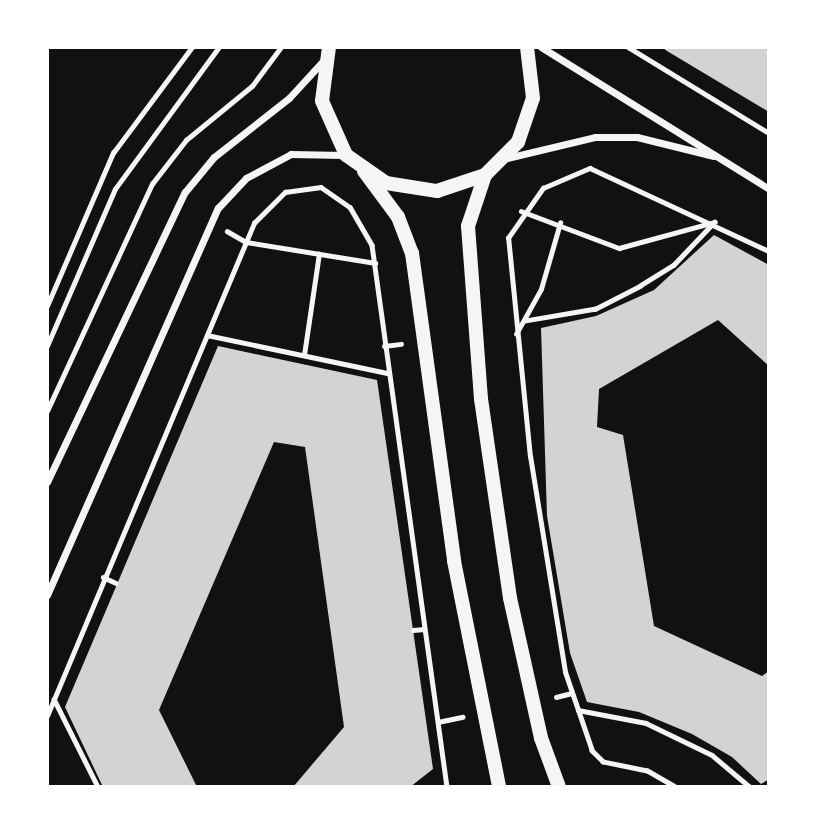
<!DOCTYPE html>
<html>
<head>
<meta charset="utf-8">
<style>
  body { margin:0 }
  #map { position:relative; width:816px; height:834px; overflow:hidden; background:#111; font-family:"Open Sans",sans-serif }
  div>[style] { position:absolute }
  .building>* { inset:0; background:#d3d3d3 }
  .path>* { height:4.5px; margin:-2.25px; padding:0 2.25px; transform-origin:2.25px; border-radius:2.25px; background:#f5f5f5 }
  .minor>* { height:7px; margin:-3.5px; padding:0 3.5px; transform-origin:3.5px; border-radius:3.5px; background:#f5f5f5 }
  .secondary>* { height:14px; margin:-7px; padding:0 7px; transform-origin:7px; border-radius:7px; background:#f5f5f5 }
  span { translate:-50% -50%; white-space:nowrap; text-align:center; line-height:1.15; -webkit-text-stroke:6px #fff; paint-order:stroke }
  .frame { position:absolute; inset:0; border:49px solid #fff; pointer-events:none }
</style>
</head>
<body>
<div id="map">
  <div class="building">
    <div style="clip-path:polygon(662px 47px,769px 47px,769px 112px,667px 51px)"></div>
    <div style="clip-path:polygon(714px 235px,769px 265px,769px 366px,718px 320px,599px 389px,597px 427px,623px 435px,654px 626px,762px 676px,769px 671px,769px 779px,761px 784px,732px 757px,692px 734px,639px 712px,587px 702px,570px 653px,547px 516px,541px 328px,596px 316px,654px 290px)"></div>
    <div style="clip-path:polygon(218px 346px,377px 380px,433px 769px,410px 787px,293px 787px,344px 727px,305px 447px,274px 442px,159px 710px,197px 787px,103px 787px,65px 707px)"></div>
  </div>
  <div class="path">
    <div style="left:628px;top:47px;width:165px;rotate:31.4deg"></div>
    <div style="left:521px;top:211px;width:105px;rotate:20.7deg"></div>
    <div style="left:619px;top:248px;width:99px;rotate:-15.2deg"></div>
    <div style="left:715px;top:222px;width:59px;rotate:133.6deg"></div>
    <div style="left:674px;top:265px;width:39px;rotate:148deg"></div>
    <div style="left:641px;top:286px;width:51px;rotate:152.9deg"></div>
    <div style="left:596px;top:309px;width:72px;rotate:170.4deg"></div>
    <div style="left:227px;top:231px;width:22px;rotate:30deg"></div>
    <div style="left:246px;top:242px;width:131px;rotate:9.2deg"></div>
    <div style="left:47px;top:306px;width:167px;rotate:-66.7deg"></div>
    <div style="left:113px;top:153px;width:132px;rotate:-53.3deg"></div>
    <div style="left:516px;top:334px;width:51px;rotate:-60.9deg"></div>
    <div style="left:541px;top:289px;width:69px;rotate:-73.9deg"></div>
    <div style="left:207px;top:335px;width:185px;rotate:11.9deg"></div>
    <div style="left:47px;top:346px;width:171px;rotate:-66.6deg"></div>
    <div style="left:115px;top:189px;width:176px;rotate:-53.8deg"></div>
    <div style="left:384px;top:346px;width:17px;rotate:-7deg"></div>
    <div style="left:304px;top:355px;width:102px;rotate:-81.6deg"></div>
    <div style="left:47px;top:411px;width:250px;rotate:-65.2deg"></div>
    <div style="left:152px;top:184px;width:56px;rotate:-52.3deg"></div>
    <div style="left:186px;top:140px;width:85px;rotate:-39.3deg"></div>
    <div style="left:252px;top:86px;width:49px;rotate:-53.4deg"></div>
    <div style="left:103px;top:577px;width:14px;rotate:25deg"></div>
    <div style="left:413px;top:630px;width:11px;rotate:-5deg"></div>
    <div style="left:556px;top:697px;width:16px;rotate:-14deg"></div>
    <div style="left:54px;top:699px;width:98px;rotate:63.4deg"></div>
    <div style="left:578px;top:710px;width:69px;rotate:10.8deg"></div>
    <div style="left:646px;top:723px;width:73px;rotate:25.9deg"></div>
    <div style="left:712px;top:755px;width:50px;rotate:40.1deg"></div>
    <div style="left:47px;top:716px;width:535px;rotate:-67.22deg"></div>
    <div style="left:254px;top:223px;width:44px;rotate:-45deg"></div>
    <div style="left:285px;top:192px;width:36px;rotate:-8deg"></div>
    <div style="left:321px;top:187px;width:35px;rotate:35deg"></div>
    <div style="left:350px;top:207px;width:44px;rotate:59.9deg"></div>
    <div style="left:372px;top:245px;width:547px;rotate:82.12deg"></div>
    <div style="left:438px;top:722px;width:25px;rotate:-12deg"></div>
    <div style="left:675px;top:787px;width:32px;rotate:-150deg"></div>
    <div style="left:647px;top:771px;width:45px;rotate:-168.4deg"></div>
    <div style="left:603px;top:762px;width:16px;rotate:-135deg"></div>
    <div style="left:592px;top:751px;width:83px;rotate:-108.9deg"></div>
    <div style="left:565px;top:672px;width:218px;rotate:-99.2deg"></div>
    <div style="left:530px;top:457px;width:220px;rotate:-95.7deg"></div>
    <div style="left:508px;top:238px;width:61px;rotate:-55deg"></div>
    <div style="left:543px;top:188px;width:51px;rotate:-23.1deg"></div>
    <div style="left:590px;top:168px;width:197px;rotate:24.9deg"></div>
  </div>
  <div class="minor">
    <div style="left:541px;top:47px;width:269px;rotate:31.9deg"></div>
    <div style="left:507px;top:158px;width:90px;rotate:-13.4deg"></div>
    <div style="left:595px;top:137px;width:42px"></div>
    <div style="left:637px;top:137px;width:79px;rotate:13.9deg"></div>
    <div style="left:47px;top:482px;width:321px;rotate:-64.6deg"></div>
    <div style="left:185px;top:192px;width:45px;rotate:-50.4deg"></div>
    <div style="left:214px;top:157px;width:95px;rotate:-38.2deg"></div>
    <div style="left:289px;top:98px;width:50px;rotate:-47.4deg"></div>
    <div style="left:47px;top:595px;width:423px;rotate:-66.2deg"></div>
    <div style="left:218px;top:208px;width:41px;rotate:-47deg"></div>
    <div style="left:246px;top:178px;width:51px;rotate:-28.1deg"></div>
    <div style="left:291px;top:154px;width:53px;rotate:1.1deg"></div>
  </div>
  <div class="secondary">
    <div style="left:329px;top:47px;width:54px;rotate:97.4deg"></div>
    <div style="left:322px;top:101px;width:59px;rotate:66deg"></div>
    <div style="left:346px;top:155px;width:49px;rotate:35deg"></div>
    <div style="left:386px;top:183px;width:52px;rotate:8.9deg"></div>
    <div style="left:437px;top:191px;width:51px;rotate:-18.4deg"></div>
    <div style="left:485px;top:175px;width:47px;rotate:-45deg"></div>
    <div style="left:518px;top:142px;width:46px;rotate:-71.2deg"></div>
    <div style="left:533px;top:98px;width:51px;rotate:-96.7deg"></div>
    <div style="left:364px;top:171px;width:57px;rotate:53.5deg"></div>
    <div style="left:398px;top:217px;width:39px;rotate:69deg"></div>
    <div style="left:412px;top:253px;width:311px;rotate:82.2deg"></div>
    <div style="left:454px;top:561px;width:230px;rotate:78.7deg"></div>
    <div style="left:485px;top:175px;width:54px;rotate:108.4deg"></div>
    <div style="left:468px;top:226px;width:173px;rotate:85.7deg"></div>
    <div style="left:481px;top:399px;width:201px;rotate:81.7deg"></div>
    <div style="left:510px;top:598px;width:143px;rotate:77.5deg"></div>
    <div style="left:541px;top:738px;width:52px;rotate:69.8deg"></div>
  </div>
  <div class="frame"></div>
</div>
</body>
</html>
